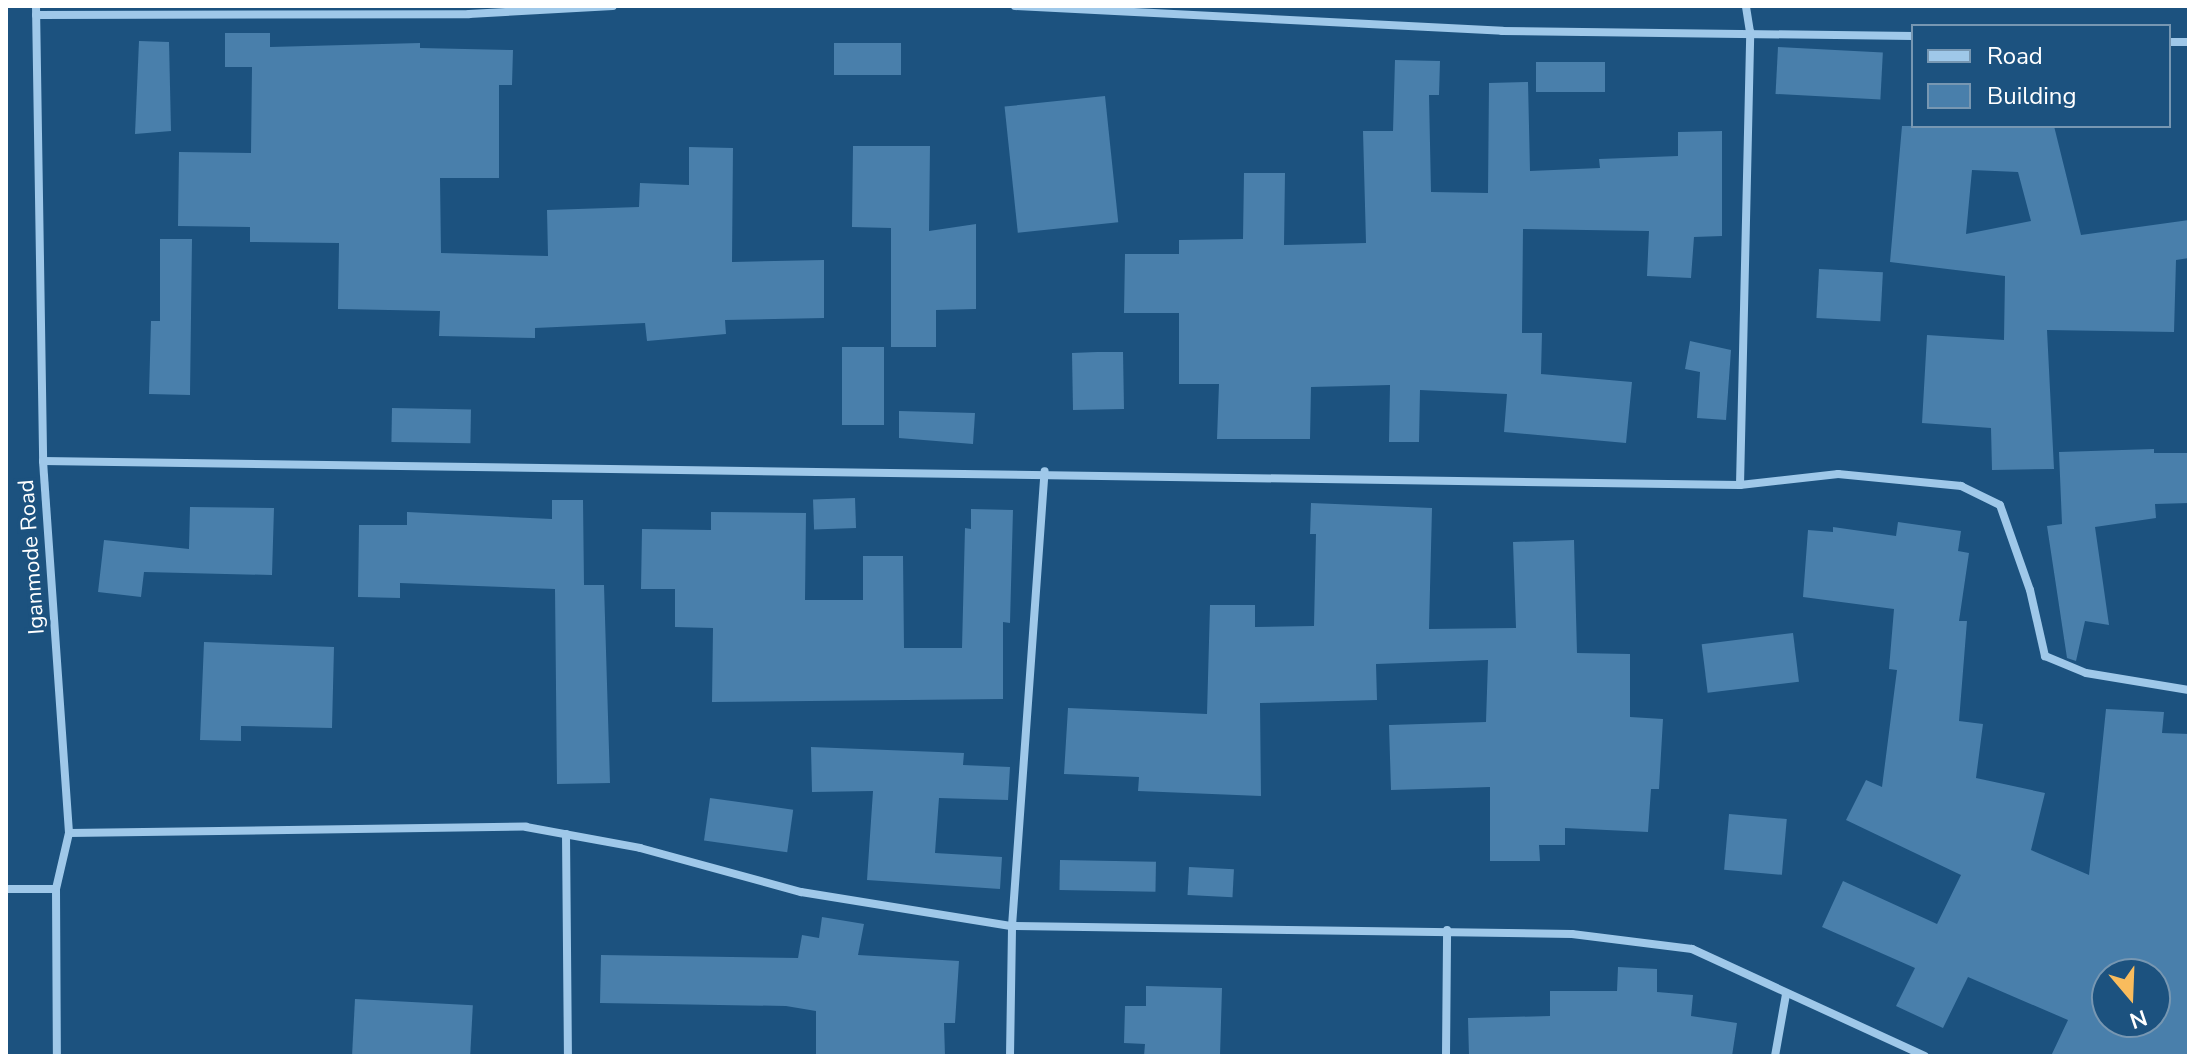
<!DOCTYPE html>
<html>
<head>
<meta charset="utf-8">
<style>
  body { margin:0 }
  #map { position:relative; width:2195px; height:1062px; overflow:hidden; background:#1c527f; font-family:"Nunito Sans",sans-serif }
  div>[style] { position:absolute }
  .building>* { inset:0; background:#497fab; transform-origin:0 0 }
  .street>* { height:8px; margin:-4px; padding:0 4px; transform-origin:4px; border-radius:4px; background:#9fc8e9 }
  span { translate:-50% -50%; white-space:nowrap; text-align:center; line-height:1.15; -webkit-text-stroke:7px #1c527f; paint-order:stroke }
  .street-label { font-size:22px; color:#fff }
  .frame { position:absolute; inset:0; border:8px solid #fff; pointer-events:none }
  .legend { position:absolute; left:1911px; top:24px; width:260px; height:104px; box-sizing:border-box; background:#1c527f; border:2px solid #7797b2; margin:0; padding:10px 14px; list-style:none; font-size:24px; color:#fff }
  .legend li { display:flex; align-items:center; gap:16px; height:40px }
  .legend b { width:40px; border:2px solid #7797b2 }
  .north { position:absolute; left:2091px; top:958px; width:80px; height:80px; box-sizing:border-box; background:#1c527f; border:2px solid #7797b2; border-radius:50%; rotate:161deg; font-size:22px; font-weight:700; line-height:32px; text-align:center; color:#fff }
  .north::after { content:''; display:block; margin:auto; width:28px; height:36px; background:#f9bc5d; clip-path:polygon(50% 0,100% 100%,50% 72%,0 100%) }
</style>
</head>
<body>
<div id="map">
  <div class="building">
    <div style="clip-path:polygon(225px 33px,270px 33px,270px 47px,420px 43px,420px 48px,513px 50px,512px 85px,499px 85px,499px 178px,440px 178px,441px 253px,548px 256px,547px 210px,639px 207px,640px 183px,689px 185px,689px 147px,733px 148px,732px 262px,824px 260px,824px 318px,725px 320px,726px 334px,647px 341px,645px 323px,535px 328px,535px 338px,439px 336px,440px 311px,338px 309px,339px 243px,250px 242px,250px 227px,178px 226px,179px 152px,251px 153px,252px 67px,225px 67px)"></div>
    <div style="clip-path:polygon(139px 41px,169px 42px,171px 131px,135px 134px)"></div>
    <div style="left:901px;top:43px;width:32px;height:67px;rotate:90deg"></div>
    <div style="left:1778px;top:47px;width:105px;height:47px;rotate:3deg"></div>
    <div style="clip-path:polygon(1395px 60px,1440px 61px,1439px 95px,1429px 95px,1431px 192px,1488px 193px,1489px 83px,1528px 82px,1530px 171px,1600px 168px,1599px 159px,1678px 156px,1678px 132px,1722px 131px,1722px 236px,1694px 237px,1691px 278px,1647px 276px,1649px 231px,1523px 229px,1522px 333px,1542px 333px,1541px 374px,1632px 382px,1626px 443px,1504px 432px,1507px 394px,1420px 390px,1419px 442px,1389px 442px,1390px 385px,1311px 387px,1310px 439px,1217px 439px,1219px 384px,1179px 384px,1179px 313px,1124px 313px,1125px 254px,1179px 254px,1179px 240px,1243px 239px,1244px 173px,1285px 173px,1284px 245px,1366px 243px,1363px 131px,1393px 131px)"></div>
    <div style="left:1536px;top:62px;width:69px;height:30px"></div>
    <div style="left:1105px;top:96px;width:127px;height:101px;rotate:84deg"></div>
    <div style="clip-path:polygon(evenodd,1902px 126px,2054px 126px,2081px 235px,2189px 220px,2189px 258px,2176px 260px,2174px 332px,2047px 330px,2054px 469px,1992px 470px,1991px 428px,1922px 423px,1927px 335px,2004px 340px,2005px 276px,1890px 262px,1902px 126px,1972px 170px,2018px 172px,2031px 221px,1966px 234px,1972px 170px)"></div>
    <div style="clip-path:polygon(853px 146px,930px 146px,929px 231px,976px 224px,976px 309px,936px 310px,936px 347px,891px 347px,891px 228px,852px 227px)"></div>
    <div style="clip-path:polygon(160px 239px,192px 239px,190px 395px,149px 394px,151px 321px,160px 321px)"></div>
    <div style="left:1819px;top:269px;width:64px;height:49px;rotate:3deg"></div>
    <div style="clip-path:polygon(1690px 341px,1731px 350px,1726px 420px,1697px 418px,1700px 372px,1685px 369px)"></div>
    <div style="left:842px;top:347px;width:42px;height:78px"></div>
    <div style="clip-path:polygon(1097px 352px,1123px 352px,1124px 409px,1073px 410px,1072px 353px)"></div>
    <div style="left:392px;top:408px;width:79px;height:34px;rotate:1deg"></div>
    <div style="clip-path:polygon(899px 411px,975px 413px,973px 444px,899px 438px)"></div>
    <div style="clip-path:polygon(2154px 449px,2154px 453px,2189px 453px,2189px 503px,2155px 504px,2156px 518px,2095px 527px,2109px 625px,2085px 621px,2076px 661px,2067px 658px,2047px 526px,2062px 524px,2059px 452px)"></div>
    <div style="left:855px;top:498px;width:30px;height:42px;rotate:88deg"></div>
    <div style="clip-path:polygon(552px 500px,583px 500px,584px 585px,604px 585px,610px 783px,557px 784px,555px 589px,400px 583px,400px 598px,358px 597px,359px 525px,407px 525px,407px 512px,552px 519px)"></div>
    <div style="clip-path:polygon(1311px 503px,1432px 508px,1429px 629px,1516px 628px,1513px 542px,1574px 540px,1577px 653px,1630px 654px,1630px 717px,1663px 719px,1659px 789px,1651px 789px,1648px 832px,1565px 828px,1565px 845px,1539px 845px,1540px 861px,1490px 861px,1490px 787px,1391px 790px,1389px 725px,1486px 722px,1488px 660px,1376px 664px,1377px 700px,1260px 703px,1261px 796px,1138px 791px,1139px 777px,1064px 774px,1068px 708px,1207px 714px,1210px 605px,1255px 605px,1255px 627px,1314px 626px,1316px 534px,1310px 534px)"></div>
    <div style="clip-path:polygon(190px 507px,274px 508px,272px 575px,144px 572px,141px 597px,98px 592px,104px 540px,189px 549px)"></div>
    <div style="clip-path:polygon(971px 509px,1013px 510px,1010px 623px,1003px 622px,1003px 699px,712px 702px,713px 628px,675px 627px,675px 589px,641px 589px,642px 529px,711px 530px,711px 512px,806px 513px,805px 600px,863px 600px,863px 556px,903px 556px,904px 648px,962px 648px,965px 528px,971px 529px)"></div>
    <div style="clip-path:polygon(evenodd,1898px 522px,1961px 531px,1958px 551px,1969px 553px,1959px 621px,1967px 621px,1959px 721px,1983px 724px,1976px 778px,2045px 793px,2031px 850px,2089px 875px,2106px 709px,2164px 712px,2162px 733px,2189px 734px,2189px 1056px,2051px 1056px,2068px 1020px,1968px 977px,1943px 1028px,1896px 1006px,1915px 968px,1822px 927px,1843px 881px,1937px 924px,1961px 875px,1846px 820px,1866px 780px,1882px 787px,1897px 670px,1889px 669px,1894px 609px,1803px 597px,1808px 530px,1833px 532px,1833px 527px,1896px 536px,1898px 522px,2107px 974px,2155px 974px,2155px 1022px,2107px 1022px,2107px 974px)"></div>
    <div style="left:1793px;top:633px;width:49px;height:92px;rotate:83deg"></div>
    <div style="clip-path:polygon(204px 642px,334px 647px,332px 728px,241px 726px,241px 741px,200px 740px)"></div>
    <div style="clip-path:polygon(811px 747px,964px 753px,963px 765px,1010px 767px,1008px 800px,939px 798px,935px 853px,1002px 857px,1000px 889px,867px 880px,873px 791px,812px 792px)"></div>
    <div style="left:710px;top:798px;width:84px;height:43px;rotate:8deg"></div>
    <div style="left:1729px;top:814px;width:58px;height:56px;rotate:5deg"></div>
    <div style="left:1060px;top:860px;width:96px;height:30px;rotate:1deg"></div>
    <div style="left:1189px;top:867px;width:45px;height:28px;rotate:3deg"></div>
    <div style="clip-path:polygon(822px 917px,864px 924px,858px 955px,959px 961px,955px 1023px,944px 1023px,945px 1056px,816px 1056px,816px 1011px,786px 1006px,600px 1003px,601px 955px,798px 958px,802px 935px,819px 938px)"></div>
    <div style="clip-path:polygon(1618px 967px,1657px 969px,1657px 992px,1693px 995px,1691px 1016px,1737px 1023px,1732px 1056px,1469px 1056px,1468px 1018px,1550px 1016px,1550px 991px,1617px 991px)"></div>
    <div style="clip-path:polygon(1146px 986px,1222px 988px,1220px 1056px,1144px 1056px,1145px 1044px,1124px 1043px,1125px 1006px,1146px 1006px)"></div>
    <div style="left:355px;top:999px;width:118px;height:57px;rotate:3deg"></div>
  </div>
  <div class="street">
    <div style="left:36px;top:6px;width:455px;rotate:89.1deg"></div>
    <div style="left:43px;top:461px;width:373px;rotate:86deg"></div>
    <div style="left:69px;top:833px;width:57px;rotate:103.1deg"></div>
    <div style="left:56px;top:889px;width:167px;rotate:89.7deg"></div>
    <div style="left:1015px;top:6px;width:488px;rotate:2.9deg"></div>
    <div style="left:1502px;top:31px;width:411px;rotate:0.7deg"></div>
    <div style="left:36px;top:15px;width:433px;rotate:-0.1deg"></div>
    <div style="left:469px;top:14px;width:144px;rotate:-3.2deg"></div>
    <div style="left:2169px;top:42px;width:20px"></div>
    <div style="left:43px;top:461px;width:1697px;rotate:0.81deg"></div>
    <div style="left:1740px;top:485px;width:453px;rotate:-88.7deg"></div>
    <div style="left:1750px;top:32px;width:26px;rotate:-99deg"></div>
    <div style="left:1740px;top:485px;width:99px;rotate:-6.4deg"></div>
    <div style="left:1838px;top:474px;width:124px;rotate:5.6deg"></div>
    <div style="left:1961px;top:486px;width:43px;rotate:26deg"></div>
    <div style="left:2000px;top:505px;width:90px;rotate:70.6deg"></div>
    <div style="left:2030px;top:590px;width:68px;rotate:77.2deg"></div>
    <div style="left:2045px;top:656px;width:44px;rotate:22.5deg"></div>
    <div style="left:2086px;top:673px;width:104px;rotate:9.4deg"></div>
    <div style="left:69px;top:833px;width:457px;rotate:-0.8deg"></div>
    <div style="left:526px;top:827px;width:116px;rotate:10.4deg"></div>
    <div style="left:640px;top:848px;width:167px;rotate:15.3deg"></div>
    <div style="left:801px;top:892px;width:214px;rotate:9.2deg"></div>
    <div style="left:1012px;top:926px;width:560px;rotate:0.82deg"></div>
    <div style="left:1572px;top:934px;width:121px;rotate:7.1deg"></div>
    <div style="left:1692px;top:949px;width:256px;rotate:24.7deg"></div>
    <div style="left:566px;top:834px;width:222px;rotate:89.5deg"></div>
    <div style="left:6px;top:889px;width:50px"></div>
    <div style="left:1010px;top:1056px;width:130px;rotate:-89.1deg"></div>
    <div style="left:1012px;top:926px;width:456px;rotate:-85.9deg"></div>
    <div style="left:1446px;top:1056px;width:126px;rotate:-89.5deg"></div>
    <div style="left:1775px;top:1056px;width:63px;rotate:-79.9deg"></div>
  </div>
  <div class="street-label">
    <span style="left:32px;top:557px;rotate:-94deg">Iganmode Road</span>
  </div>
  <div class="frame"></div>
  <ul class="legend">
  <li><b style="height:10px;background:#9fc8e9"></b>Road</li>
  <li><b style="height:22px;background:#497fab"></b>Building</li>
  </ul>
  <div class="north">N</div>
</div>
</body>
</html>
